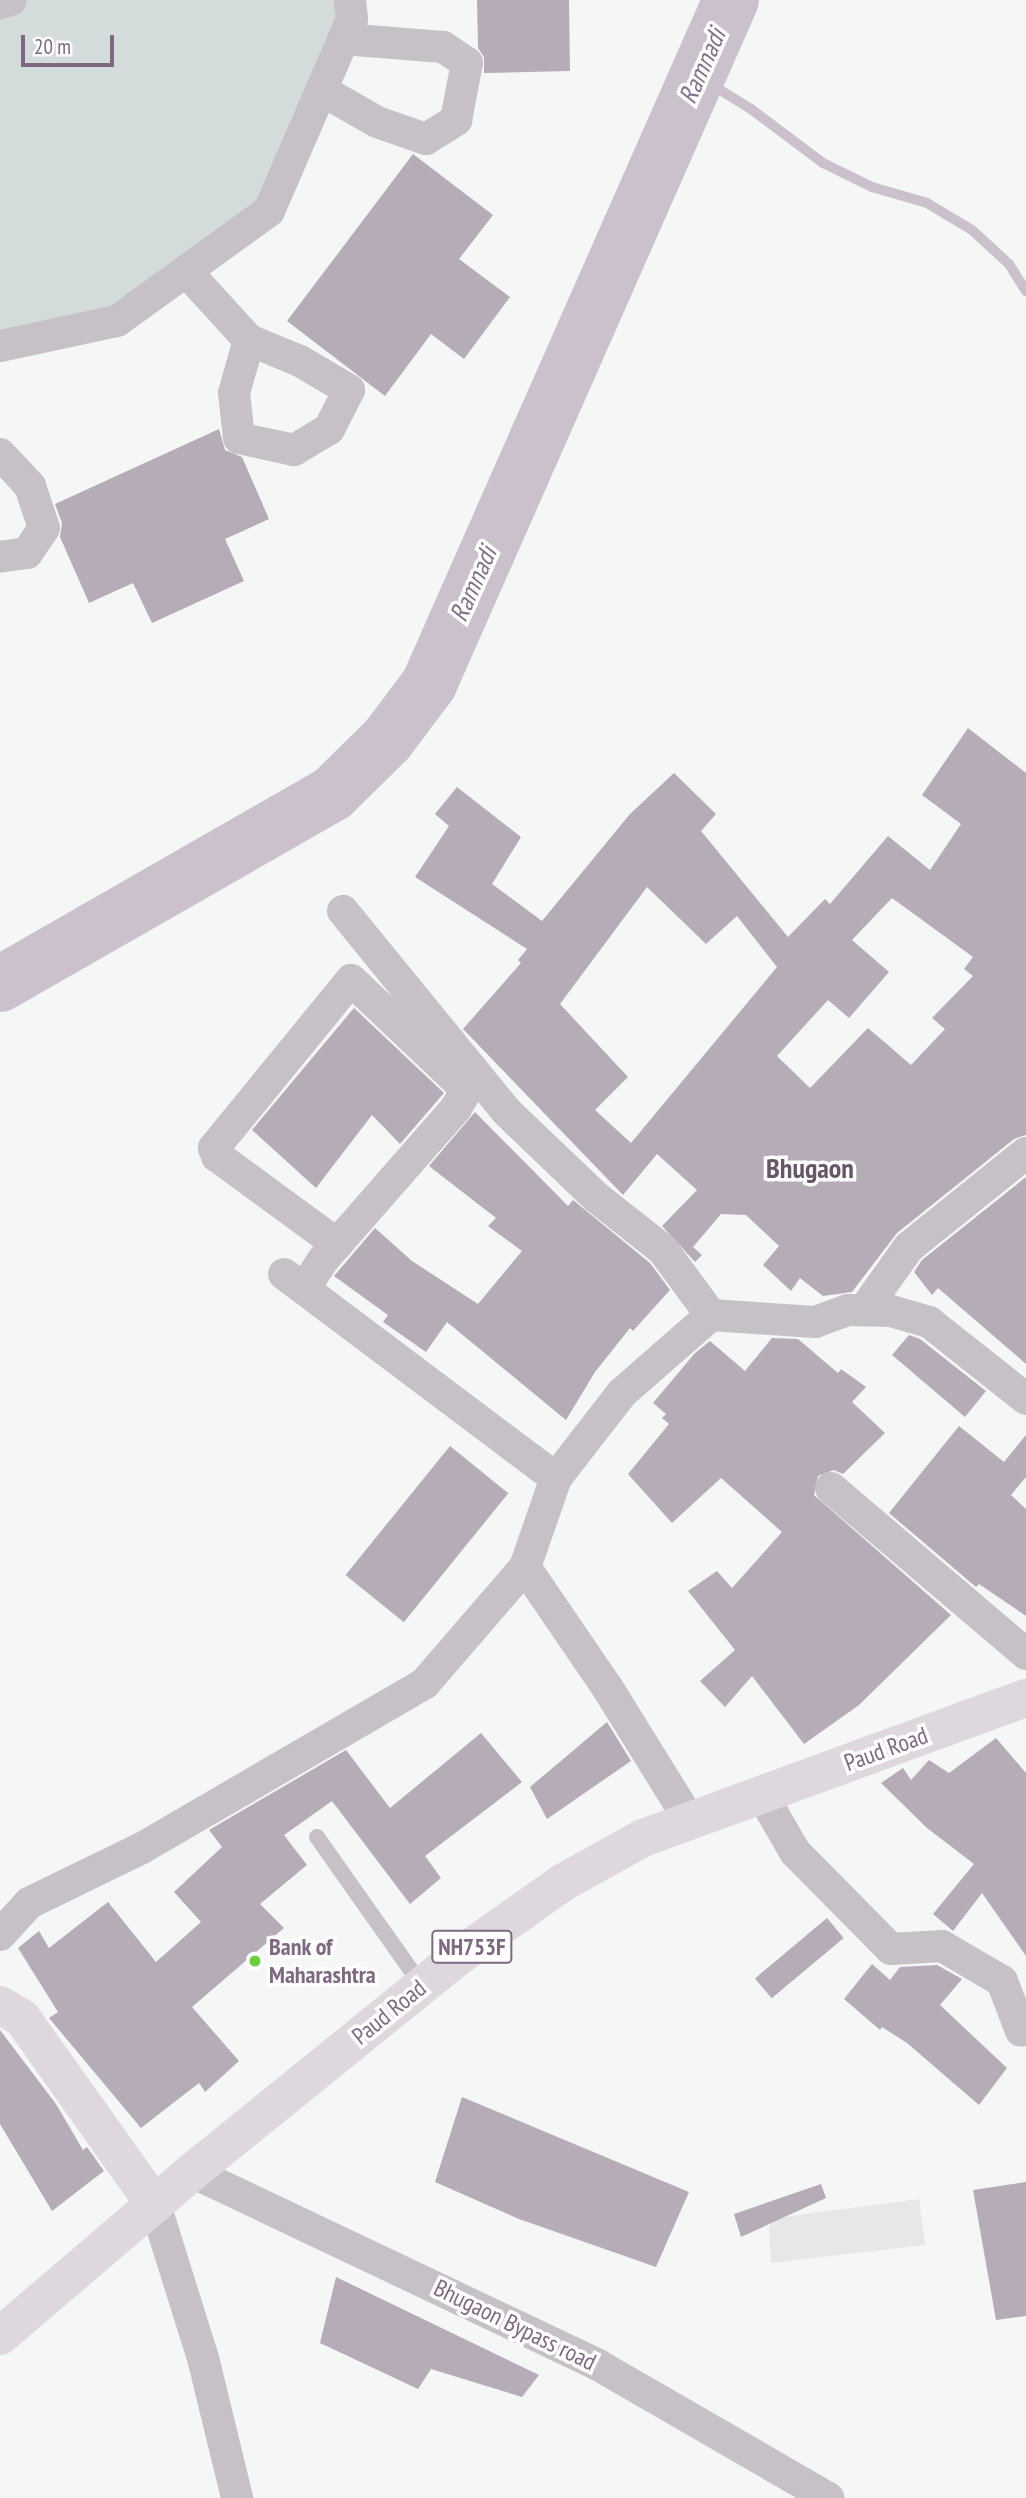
<!DOCTYPE html>
<html>
<head>
<meta charset="utf-8">
<style>
  body { margin:0 }
  #map { position:relative; width:1026px; height:2498px; overflow:hidden; background:#f4f7f5; font-family:"PT Sans Narrow",sans-serif }
  div>[style] { position:absolute }
  .built>* { inset:0; background:#e6e7e8 }
  .green>* { inset:0; background:#d4dbdb }
  .stream>* { height:10px; margin:-5px; padding:0 5px; transform-origin:5px; border-radius:5px; background:#cac1cd }
  .river>* { height:56px; margin:-28px; padding:0 28px; transform-origin:28px; border-radius:28px; background:#cac1cd }
  .building>* { inset:0; background:#b6acb7; transform-origin:0 0 }
  .lane>* { height:16px; margin:-8px; padding:0 8px; transform-origin:8px; border-radius:8px; background:#c6c0c7 }
  .street>* { height:32px; margin:-16px; padding:0 16px; transform-origin:16px; border-radius:16px; background:#c6c0c7 }
  .secondary>* { height:38px; margin:-19px; padding:0 19px; transform-origin:19px; border-radius:19px; background:#ded8de }
  .primary>* { height:38px; margin:-19px; padding:0 19px; transform-origin:19px; border-radius:19px; background:#ded8de }
  .dots>* { width:19px; height:19px; translate:-50% -50%; box-sizing:border-box; border:4px solid #fff; border-radius:50% }
  span { translate:-50% -50%; white-space:nowrap; text-align:center; line-height:1.15; -webkit-text-stroke:7px #fff; paint-order:stroke }
  .shield-label span { padding:2px 5px; background:#fff; border:2px solid; border-radius:5px; -webkit-text-stroke-width:0 }
  .shield-label { font-size:23px; color:#7f6982; font-weight:700 }
  .street-label { font-size:24px; color:#7f6982 }
  .poi-label { font-size:24px; color:#7f6982; font-weight:700 }
  .left { translate:0 -50%; text-align:left }
  .water-label { font-size:26px; color:#83708b; font-style:italic }
  .quarter-label { font-size:28px; color:#665668; font-weight:700 }
  .scale { position:absolute; left:21px; top:35px; width:93px; height:32px; box-sizing:border-box; border:4px solid #7f6982; border-top:0; padding-left:9px; font-size:21px; line-height:24px; white-space:nowrap; color:#7f6982; -webkit-text-stroke:5px #fff; paint-order:stroke }
</style>
</head>
<body>
<div id="map">
  <div class="built">
    <div style="clip-path:polygon(919px 2199px,925px 2245px,771px 2263px,769px 2228px,776px 2218px)"></div>
  </div>
  <div class="green">
    <div style="clip-path:polygon(0 0,350px 0,269px 211px,117px 321px,0 346px)"></div>
  </div>
  <div class="stream">
    <div style="left:699px;top:77px;width:61px;rotate:31.6deg"></div>
    <div style="left:751px;top:109px;width:90px;rotate:36.9deg"></div>
    <div style="left:823px;top:163px;width:55px;rotate:26.1deg"></div>
    <div style="left:872px;top:187px;width:57px;rotate:16.2deg"></div>
    <div style="left:927px;top:203px;width:52px;rotate:31deg"></div>
    <div style="left:972px;top:230px;width:50px;rotate:42.6deg"></div>
    <div style="left:1009px;top:264px;width:32px;rotate:58deg"></div>
  </div>
  <div class="river">
    <div style="left:0;top:984px;width:383px;rotate:-29.8deg"></div>
    <div style="left:332px;top:794px;width:77px;rotate:-44.5deg"></div>
    <div style="left:387px;top:740px;width:70px;rotate:-53.1deg"></div>
    <div style="left:429px;top:684px;width:748px;rotate:-66.18deg"></div>
  </div>
  <div class="building">
    <div style="clip-path:polygon(477px 0,569px 0,570px 71px,484px 73px,484px 57px,478px 48px)"></div>
    <div style="clip-path:polygon(413px 154px,493px 215px,459px 259px,510px 297px,464px 359px,431px 334px,385px 396px,287px 321px)"></div>
    <div style="clip-path:polygon(219px 429px,225px 450px,242px 457px,269px 519px,225px 539px,244px 581px,152px 623px,133px 583px,89px 603px,60px 537px,62px 523px,55px 504px)"></div>
    <div style="clip-path:polygon(evenodd,968px 728px,1026px 773px,1026px 1135px,1014px 1139px,897px 1233px,852px 1292px,823px 1296px,800px 1278px,791px 1291px,763px 1265px,779px 1246px,746px 1215px,721px 1214px,693px 1247px,702px 1255px,695px 1262px,662px 1226px,697px 1190px,657px 1154px,623px 1195px,463px 1029px,521px 963px,518px 960px,527px 949px,415px 877px,449px 826px,435px 814px,457px 787px,521px 837px,492px 884px,542px 921px,630px 814px,674px 773px,716px 814px,701px 831px,788px 937px,825px 899px,830px 904px,888px 836px,930px 870px,961px 824px,922px 795px,968px 728px,647px 887px,706px 944px,737px 916px,777px 967px,631px 1143px,595px 1110px,628px 1077px,560px 1004px,647px 887px,968px 728px,892px 898px,973px 957px,964px 969px,973px 976px,932px 1018px,945px 1029px,911px 1065px,868px 1028px,810px 1088px,777px 1056px,828px 1000px,849px 1018px,889px 972px,852px 940px,892px 898px)"></div>
    <div style="clip-path:polygon(354px 1008px,444px 1093px,400px 1144px,372px 1115px,316px 1188px,252px 1130px)"></div>
    <div style="clip-path:polygon(475px 1112px,568px 1206px,573px 1200px,650px 1263px,670px 1290px,633px 1331px,630px 1328px,595px 1372px,566px 1420px,447px 1322px,426px 1352px,383px 1322px,388px 1315px,334px 1276px,375px 1228px,412px 1261px,478px 1304px,522px 1251px,488px 1226px,496px 1218px,429px 1166px)"></div>
    <div style="clip-path:polygon(1026px 1177px,1026px 1364px,938px 1288px,932px 1295px,914px 1272px,922px 1260px)"></div>
    <div style="clip-path:polygon(909px 1335px,920px 1339px,986px 1391px,965px 1417px,892px 1355px)"></div>
    <div style="clip-path:polygon(772px 1338px,798px 1339px,838px 1373px,841px 1369px,866px 1387px,852px 1402px,885px 1433px,843px 1474px,834px 1470px,818px 1476px,814px 1495px,951px 1615px,859px 1705px,804px 1744px,752px 1676px,725px 1707px,700px 1681px,735px 1650px,688px 1591px,717px 1571px,732px 1588px,782px 1532px,721px 1478px,672px 1523px,628px 1474px,669px 1424px,662px 1418px,666px 1414px,653px 1403px,695px 1353px,710px 1341px,745px 1371px)"></div>
    <div style="clip-path:polygon(959px 1426px,1004px 1462px,1026px 1435px,1026px 1477px,1011px 1495px,1026px 1509px,1026px 1616px,979px 1584px,976px 1587px,889px 1513px)"></div>
    <div style="left:450px;top:1446px;width:75px;height:166px;rotate:39deg"></div>
    <div style="clip-path:polygon(607px 1722px,631px 1761px,547px 1819px,530px 1787px)"></div>
    <div style="clip-path:polygon(481px 1733px,522px 1782px,425px 1856px,441px 1878px,410px 1904px,332px 1801px,284px 1835px,307px 1865px,260px 1904px,284px 1928px,192px 2007px,239px 2061px,205px 2092px,199px 2083px,141px 2128px,49px 2018px,58px 2012px,18px 1948px,39px 1931px,49px 1948px,108px 1902px,156px 1962px,201px 1922px,174px 1892px,222px 1847px,209px 1830px,346px 1750px,390px 1808px)"></div>
    <div style="clip-path:polygon(996px 1738px,1026px 1773px,1026px 1956px,982px 1893px,953px 1931px,933px 1914px,974px 1864px,927px 1828px,881px 1783px,903px 1768px,911px 1780px,929px 1760px,949px 1773px)"></div>
    <div style="left:827px;top:1918px;width:26px;height:94px;rotate:50deg"></div>
    <div style="clip-path:polygon(872px 1964px,890px 1980px,900px 1967px,937px 1965px,962px 1979px,940px 2005px,1007px 2068px,979px 2105px,907px 2043px,882px 2027px,880px 2030px,844px 1999px)"></div>
    <div style="clip-path:polygon(0 2030px,56px 2104px,83px 2150px,87px 2147px,104px 2171px,52px 2211px,0 2124px)"></div>
    <div style="clip-path:polygon(462px 2097px,689px 2192px,656px 2267px,519px 2219px,435px 2182px)"></div>
    <div style="clip-path:polygon(1026px 2182px,1026px 2316px,996px 2320px,973px 2190px)"></div>
    <div style="clip-path:polygon(821px 2184px,826px 2198px,741px 2237px,734px 2214px)"></div>
    <div style="clip-path:polygon(336px 2277px,539px 2375px,522px 2397px,431px 2369px,418px 2389px,320px 2343px)"></div>
  </div>
  <div class="lane">
    <div style="left:317px;top:1837px;width:182px;rotate:54.8deg"></div>
  </div>
  <div class="street">
    <div style="left:0;top:3px;width:11px;rotate:-15deg"></div>
    <div style="left:321px;top:90px;width:64px;rotate:29.7deg"></div>
    <div style="left:377px;top:122px;width:52px;rotate:19.1deg"></div>
    <div style="left:426px;top:139px;width:36px;rotate:-32deg"></div>
    <div style="left:456px;top:120px;width:58px;rotate:-79.1deg"></div>
    <div style="left:467px;top:63px;width:29px;rotate:-146deg"></div>
    <div style="left:443px;top:47px;width:100px;rotate:-175.4deg"></div>
    <div style="left:186px;top:271px;width:93px;rotate:47.6deg"></div>
    <div style="left:249px;top:340px;width:55px;rotate:22.4deg"></div>
    <div style="left:300px;top:361px;width:57px;rotate:30.6deg"></div>
    <div style="left:349px;top:390px;width:44px;rotate:117.1deg"></div>
    <div style="left:329px;top:429px;width:41px;rotate:149deg"></div>
    <div style="left:294px;top:450px;width:56px;rotate:-167.7deg"></div>
    <div style="left:239px;top:438px;width:45px;rotate:-96.3deg"></div>
    <div style="left:234px;top:393px;width:55px;rotate:-74.2deg"></div>
    <div style="left:0;top:346px;width:120px;rotate:-12.1deg"></div>
    <div style="left:117px;top:321px;width:188px;rotate:-35.9deg"></div>
    <div style="left:269px;top:211px;width:209px;rotate:-66.6deg"></div>
    <div style="left:352px;top:19px;width:19px;rotate:-96deg"></div>
    <div style="left:0;top:454px;width:44px;rotate:46.8deg"></div>
    <div style="left:30px;top:486px;width:44px;rotate:71.6deg"></div>
    <div style="left:44px;top:528px;width:30px;rotate:124deg"></div>
    <div style="left:27px;top:553px;width:27px;rotate:172deg"></div>
    <div style="left:343px;top:911px;width:258px;rotate:50.8deg"></div>
    <div style="left:506px;top:1111px;width:124px;rotate:43.7deg"></div>
    <div style="left:596px;top:1197px;width:85px;rotate:38.3deg"></div>
    <div style="left:663px;top:1250px;width:81px;rotate:53.6deg"></div>
    <div style="left:284px;top:1274px;width:340px;rotate:36.9deg"></div>
    <div style="left:304px;top:1289px;width:35px;rotate:-57deg"></div>
    <div style="left:323px;top:1260px;width:202px;rotate:-48.8deg"></div>
    <div style="left:456px;top:1108px;width:14px;rotate:-60deg"></div>
    <div style="left:463px;top:1096px;width:12px;rotate:-99deg"></div>
    <div style="left:461px;top:1084px;width:151px;rotate:-136.6deg"></div>
    <div style="left:351px;top:980px;width:217px;rotate:129.2deg"></div>
    <div style="left:214px;top:1148px;width:9px;rotate:69deg"></div>
    <div style="left:217px;top:1156px;width:149px;rotate:36.3deg"></div>
    <div style="left:864px;top:1310px;width:77px;rotate:-54.5deg"></div>
    <div style="left:909px;top:1247px;width:150px;rotate:-38.8deg"></div>
    <div style="left:831px;top:1488px;width:256px;rotate:40.4deg"></div>
    <div style="left:525px;top:1567px;width:94px;rotate:-70.8deg"></div>
    <div style="left:556px;top:1478px;width:108px;rotate:-52.2deg"></div>
    <div style="left:622px;top:1393px;width:118px;rotate:-41.2deg"></div>
    <div style="left:711px;top:1315px;width:104px;rotate:3.9deg"></div>
    <div style="left:815px;top:1322px;width:35px;rotate:-20deg"></div>
    <div style="left:848px;top:1310px;width:43px;rotate:1.3deg"></div>
    <div style="left:891px;top:1311px;width:40px;rotate:16deg"></div>
    <div style="left:929px;top:1322px;width:124px;rotate:38.4deg"></div>
    <div style="left:762px;top:1795px;width:66px;rotate:59.9deg"></div>
    <div style="left:795px;top:1852px;width:136px;rotate:45.3deg"></div>
    <div style="left:891px;top:1949px;width:51px;rotate:-3.4deg"></div>
    <div style="left:942px;top:1946px;width:69px;rotate:30.3deg"></div>
    <div style="left:1002px;top:1981px;width:53px;rotate:69.2deg"></div>
    <div style="left:0;top:1935px;width:43px;rotate:-47.8deg"></div>
    <div style="left:29px;top:1903px;width:126px;rotate:-26deg"></div>
    <div style="left:142px;top:1848px;width:328px;rotate:-30.2deg"></div>
    <div style="left:425px;top:1683px;width:153px;rotate:-49.2deg"></div>
    <div style="left:525px;top:1567px;width:145px;rotate:55.7deg"></div>
    <div style="left:607px;top:1687px;width:158px;rotate:58.2deg"></div>
    <div style="left:192px;top:2172px;width:450px;rotate:25.4deg"></div>
    <div style="left:598px;top:2365px;width:266px;rotate:30deg"></div>
    <div style="left:155px;top:2205px;width:160px;rotate:72.6deg"></div>
    <div style="left:203px;top:2358px;width:144px;rotate:76.3deg"></div>
  </div>
  <div class="secondary">
    <div style="left:0;top:2005px;width:26px;rotate:31deg"></div>
    <div style="left:22px;top:2018px;width:229px;rotate:54.6deg"></div>
  </div>
  <div class="primary">
    <div style="left:0;top:2336px;width:253px;rotate:-40.5deg"></div>
    <div style="left:192px;top:2172px;width:343px;rotate:-39deg"></div>
    <div style="left:459px;top:1956px;width:126px;rotate:-35.3deg"></div>
    <div style="left:562px;top:1883px;width:93px;rotate:-29.1deg"></div>
    <div style="left:643px;top:1838px;width:408px;rotate:-20.1deg"></div>
  </div>
  <div class="dots">
    <div style="left:255px;top:1961px;background:#6bd03b"></div>
  </div>
  <div class="shield-label">
    <span style="left:472px;top:1947px">NH753F</span>
  </div>
  <div class="street-label">
    <span style="left:886px;top:1749px;rotate:-20deg">Paud Road</span>
    <span style="left:389px;top:2012px;rotate:-39deg">Paud Road</span>
    <span style="left:515px;top:2325px;rotate:26deg">Bhugaon Bypass road</span>
  </div>
  <div class="poi-label">
    <span class="left" style="left:269px;top:1961px">Bank of<br>Maharashtra</span>
  </div>
  <div class="water-label">
    <span style="left:702px;top:66px;rotate:-66deg">Ramnadi</span>
    <span style="left:473px;top:584px;rotate:-66deg">Ramnadi</span>
  </div>
  <div class="quarter-label">
    <span style="left:810px;top:1168px">Bhugaon</span>
  </div>
  <div class="scale">20 m</div>
</div>
</body>
</html>
